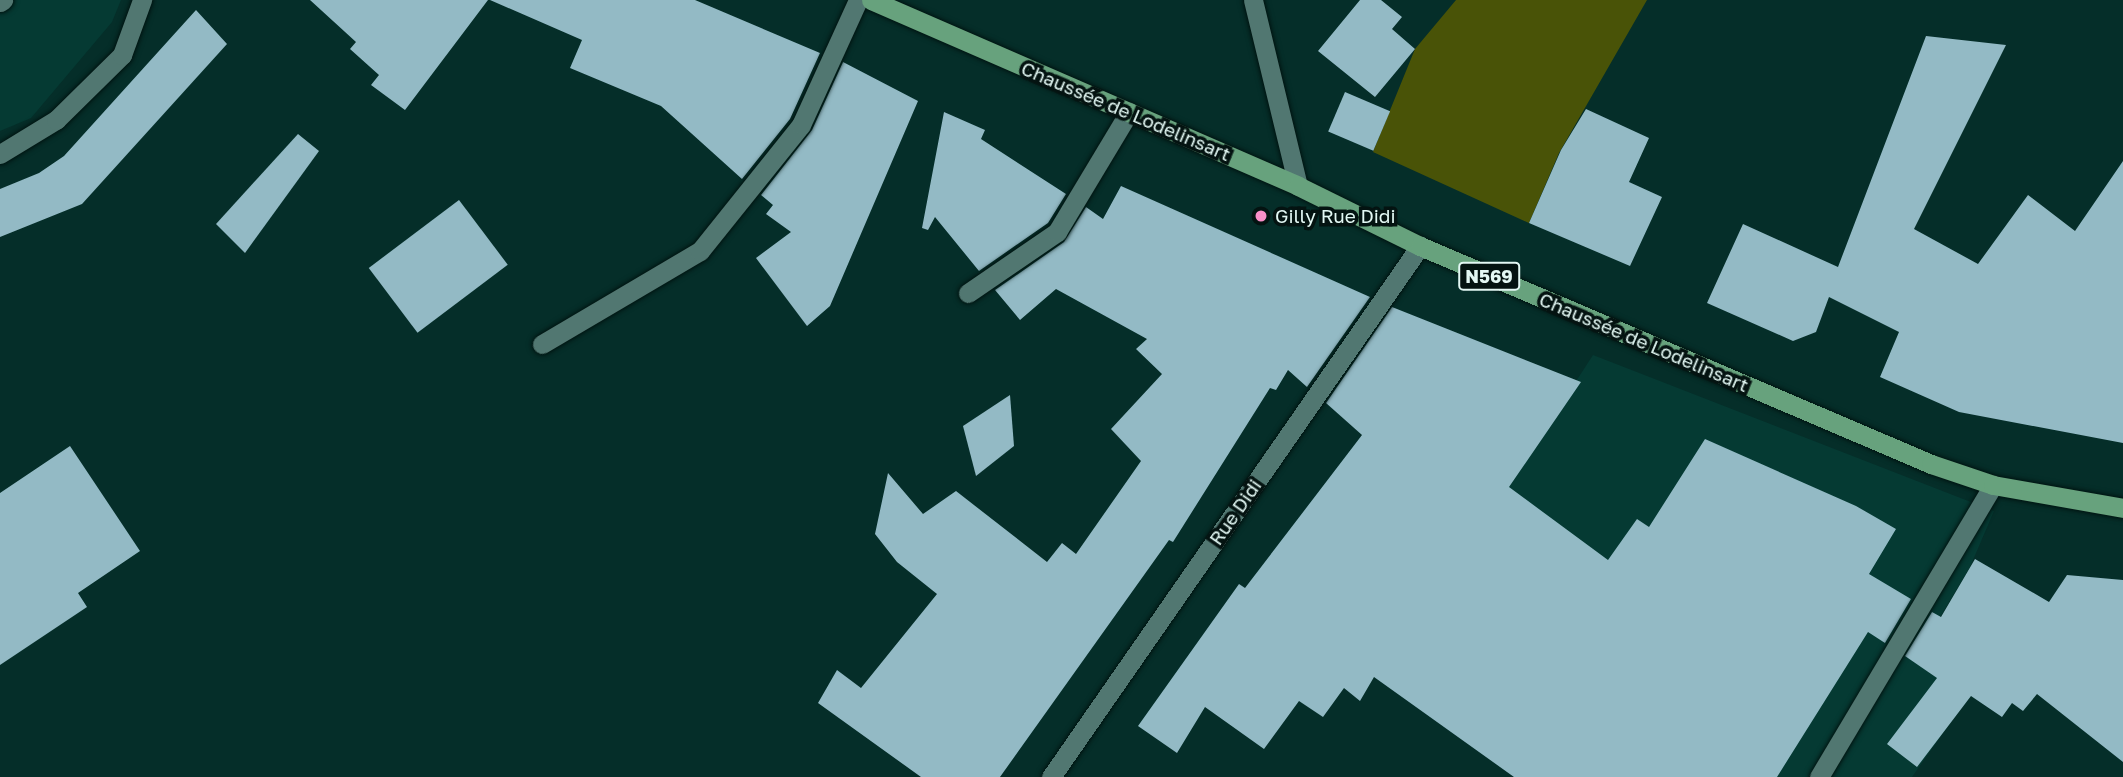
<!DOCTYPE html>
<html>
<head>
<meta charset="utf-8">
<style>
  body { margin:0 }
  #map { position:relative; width:2123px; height:777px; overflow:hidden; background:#052e29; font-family:"Golos Text",sans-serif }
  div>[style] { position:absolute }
  .built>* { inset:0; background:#053a33 }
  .green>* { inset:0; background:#495307 }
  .building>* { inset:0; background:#93bac5; transform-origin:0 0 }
  .roads { filter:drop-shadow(0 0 2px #001411) drop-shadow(0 0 2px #001411) }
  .service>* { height:19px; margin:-9.5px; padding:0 9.5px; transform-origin:9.5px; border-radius:9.5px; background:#517771 }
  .minor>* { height:19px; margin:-9.5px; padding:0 9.5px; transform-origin:9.5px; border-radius:9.5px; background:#517771 }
  .primary>* { height:19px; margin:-9.5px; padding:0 9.5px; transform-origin:9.5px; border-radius:9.5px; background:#67a27d }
  .dots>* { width:19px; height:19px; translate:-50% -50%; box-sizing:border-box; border:4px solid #041311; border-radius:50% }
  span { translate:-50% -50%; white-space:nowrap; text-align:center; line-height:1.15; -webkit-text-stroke:7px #041311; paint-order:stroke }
  .shield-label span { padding:2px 5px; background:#041311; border:2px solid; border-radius:5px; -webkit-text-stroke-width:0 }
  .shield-label { font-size:18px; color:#e3f8f4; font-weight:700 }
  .street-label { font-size:19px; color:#e3f8f4 }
  .poi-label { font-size:19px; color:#e3f8f4 }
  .left { translate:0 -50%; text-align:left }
</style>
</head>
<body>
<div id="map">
  <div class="built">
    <div style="clip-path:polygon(0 0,121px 0,112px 22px,31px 118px,0 131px)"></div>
    <div style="clip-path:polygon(1593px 355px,1994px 511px,1970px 567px,1936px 624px,1971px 693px,1912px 777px,1517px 777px,1444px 585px)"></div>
  </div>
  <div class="green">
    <div style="clip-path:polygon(1456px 0,1647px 0,1559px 153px,1529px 223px,1373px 152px,1415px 49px)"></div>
  </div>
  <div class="building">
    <div style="clip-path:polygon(310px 0,488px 0,405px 110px,371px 85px,379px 75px,350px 49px,356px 42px)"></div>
    <div style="clip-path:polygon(490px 0,695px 0,820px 53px,790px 119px,742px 179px,661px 106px,570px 68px,582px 40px)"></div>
    <div style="clip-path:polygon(1360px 0,1381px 0,1402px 17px,1392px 29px,1415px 49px,1375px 97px,1318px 51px)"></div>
    <div style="clip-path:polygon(196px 10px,227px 44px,82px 204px,0 237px,0 189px,39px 173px,64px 156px)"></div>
    <div style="clip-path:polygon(1926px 36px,2006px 45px,1914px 229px,1978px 264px,2028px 195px,2075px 231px,2123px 161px,2123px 443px,1959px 412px,1880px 377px,1899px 332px,1829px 297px,1816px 332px,1793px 341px,1707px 303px,1743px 224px,1838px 267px)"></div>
    <div style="clip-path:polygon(843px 62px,918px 101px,830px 306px,807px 326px,756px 258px,791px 232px,766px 214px,773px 205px,761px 195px,812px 130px)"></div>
    <div style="left:1345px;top:92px;width:49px;height:43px;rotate:23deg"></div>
    <div style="clip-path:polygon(1586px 109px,1649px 138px,1629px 182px,1662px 197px,1630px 266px,1529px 223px,1561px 150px)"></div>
    <div style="clip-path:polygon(944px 112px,985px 130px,981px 139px,1066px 194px,1048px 223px,979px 271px,935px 217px,928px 230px,922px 228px)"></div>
    <div style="clip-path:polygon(298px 134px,319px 151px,245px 253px,216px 224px)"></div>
    <div style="clip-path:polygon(1121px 186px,1370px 297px,1307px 387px,1288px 370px,1276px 390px,1270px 388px,1173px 542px,1169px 540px,1000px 777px,921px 777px,818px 703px,837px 670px,861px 688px,937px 594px,897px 562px,875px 534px,888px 473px,923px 514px,956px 491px,1047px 562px,1062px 543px,1076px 554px,1141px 461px,1111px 429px,1162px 374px,1136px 349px,1147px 339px,1056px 289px,1020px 320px,995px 290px,1064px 242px,1086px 207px,1103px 219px)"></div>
    <div style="left:459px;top:200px;width:81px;height:113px;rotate:53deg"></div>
    <div style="clip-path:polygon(1392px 307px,1581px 382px,1509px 487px,1608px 560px,1637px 519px,1649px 527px,1705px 439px,1856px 506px,1896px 529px,1869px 574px,1911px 599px,1885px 643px,1868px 632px,1777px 777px,1514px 777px,1374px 677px,1360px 701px,1344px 688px,1323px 717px,1299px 701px,1264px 749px,1205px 707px,1177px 753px,1138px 726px,1239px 584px,1245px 588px,1362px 435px,1326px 403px)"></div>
    <div style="clip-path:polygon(1010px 395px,1014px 446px,976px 476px,963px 426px)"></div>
    <div style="clip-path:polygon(70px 446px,140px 551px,78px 593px,87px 607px,0 665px,0 493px)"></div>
    <div style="clip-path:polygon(1975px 559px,2049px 602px,2067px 575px,2123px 580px,2123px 762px,2037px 694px,2023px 711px,2012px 703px,2002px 717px,1971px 696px,1917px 767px,1887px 744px,1937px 678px,1905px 656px,1932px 612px,1941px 617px)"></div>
  </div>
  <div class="roads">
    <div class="service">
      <div style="left:0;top:2px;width:4px;rotate:-34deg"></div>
      <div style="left:0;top:154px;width:66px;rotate:-31.3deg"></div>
      <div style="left:56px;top:120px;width:93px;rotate:-44.6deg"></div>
      <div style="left:122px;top:55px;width:59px;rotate:-70deg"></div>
      <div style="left:968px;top:293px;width:108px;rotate:-34.4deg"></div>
      <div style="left:1057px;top:232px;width:140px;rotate:-59deg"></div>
      <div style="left:542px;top:344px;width:183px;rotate:-30.5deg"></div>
      <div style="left:700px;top:251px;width:161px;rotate:-51.3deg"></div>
      <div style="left:801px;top:125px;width:137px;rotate:-65.5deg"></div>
      <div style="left:1819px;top:777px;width:340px;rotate:-59.2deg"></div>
    </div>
    <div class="minor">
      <div style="left:1253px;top:0;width:191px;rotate:76.4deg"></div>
      <div style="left:1051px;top:777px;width:647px;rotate:-55.2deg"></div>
    </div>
    <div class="primary">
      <div style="left:871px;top:0;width:466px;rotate:23.5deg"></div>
      <div style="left:1298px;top:186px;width:136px;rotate:26.2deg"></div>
      <div style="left:1420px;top:246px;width:556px;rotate:23.1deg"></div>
      <div style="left:1931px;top:464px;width:65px;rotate:18.7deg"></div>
      <div style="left:1993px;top:485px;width:132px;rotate:10deg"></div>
    </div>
  </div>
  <div class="dots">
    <div style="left:1261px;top:216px;background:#fa8fc8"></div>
  </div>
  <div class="shield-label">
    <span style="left:1489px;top:276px">N569</span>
  </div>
  <div class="street-label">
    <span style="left:1126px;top:111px;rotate:23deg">Chaussée de Lodelinsart</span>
    <span style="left:1644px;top:342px;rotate:23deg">Chaussée de Lodelinsart</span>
    <span style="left:1235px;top:512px;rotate:-55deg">Rue Didi</span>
  </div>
  <div class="poi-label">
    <span class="left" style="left:1275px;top:216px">Gilly Rue Didi</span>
  </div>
</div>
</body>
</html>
